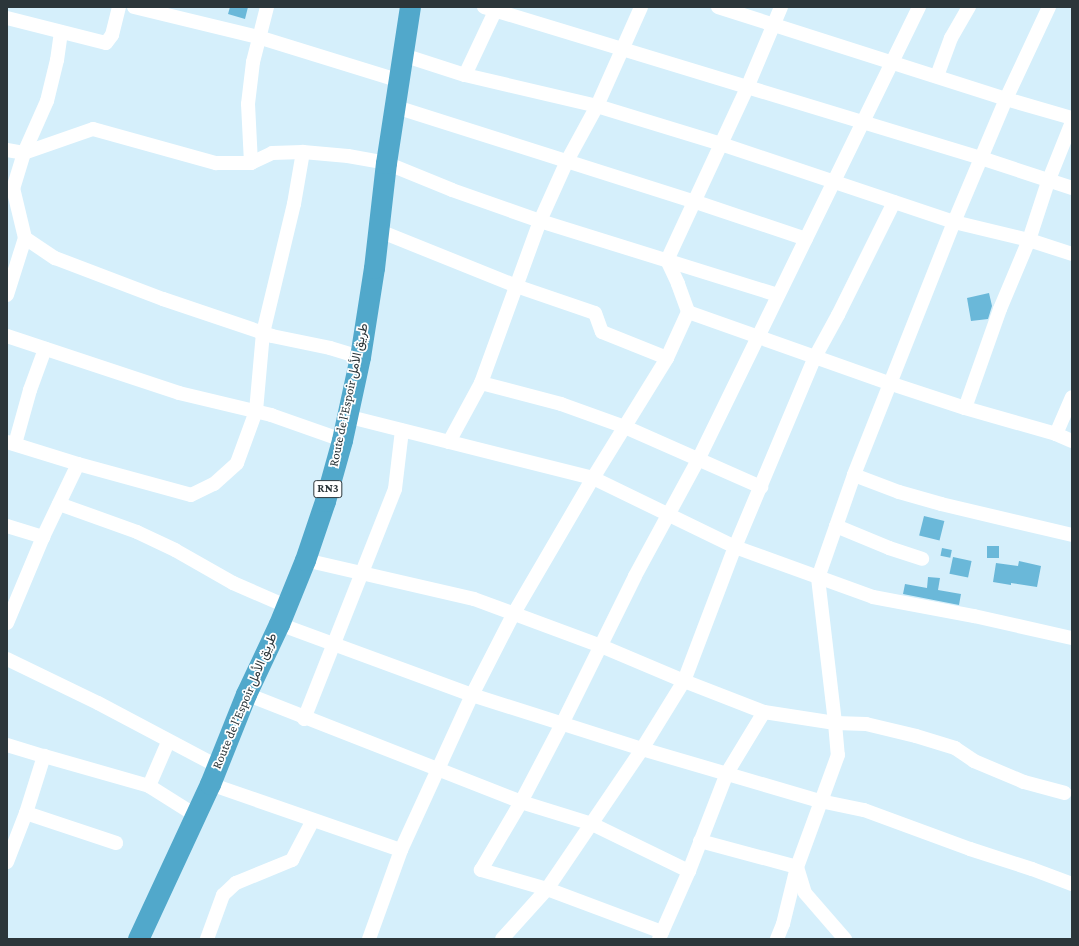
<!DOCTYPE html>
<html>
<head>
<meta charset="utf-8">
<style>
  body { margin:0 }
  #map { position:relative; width:1079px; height:946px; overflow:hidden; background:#d5effb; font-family:"Crimson Pro",Vazirmatn,serif }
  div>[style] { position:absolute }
  .building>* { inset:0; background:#6ab8d9; transform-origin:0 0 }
  .minor>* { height:14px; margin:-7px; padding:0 7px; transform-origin:7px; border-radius:7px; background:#fff }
  .highway>* { height:21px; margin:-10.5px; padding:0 10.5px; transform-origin:10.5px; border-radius:10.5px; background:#51a8cb }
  span { translate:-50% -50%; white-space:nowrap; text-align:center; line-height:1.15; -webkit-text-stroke:3.5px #fff; paint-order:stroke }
  .shield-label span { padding:1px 3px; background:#fff; border:1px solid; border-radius:3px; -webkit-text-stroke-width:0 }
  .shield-label { font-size:12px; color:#2c363a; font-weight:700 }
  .street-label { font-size:13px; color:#2c363a }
  .frame { position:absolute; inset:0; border:8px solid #2c363a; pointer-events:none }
</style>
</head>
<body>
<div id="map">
  <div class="building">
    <div style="clip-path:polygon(230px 7px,248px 7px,245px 19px,228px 14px)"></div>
    <div style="clip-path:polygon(989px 293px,992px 306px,988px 319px,971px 321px,967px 298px)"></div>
    <div style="left:924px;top:516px;width:21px;height:20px;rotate:14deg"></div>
    <div style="left:987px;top:546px;width:12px;height:12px"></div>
    <div style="left:942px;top:548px;width:10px;height:8px;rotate:11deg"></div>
    <div style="left:953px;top:557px;width:19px;height:17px;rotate:12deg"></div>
    <div style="clip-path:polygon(1019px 561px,1041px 566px,1037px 587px,1011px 583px,1011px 585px,993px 582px,996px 563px,1018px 566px)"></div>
    <div style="clip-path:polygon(928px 577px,940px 578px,938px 590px,961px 594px,959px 605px,903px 594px,905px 584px,927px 588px)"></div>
  </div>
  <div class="minor">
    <div style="left:134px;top:7px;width:128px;rotate:13.6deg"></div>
    <div style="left:258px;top:37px;width:149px;rotate:17.2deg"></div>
    <div style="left:484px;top:7px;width:519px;rotate:16.9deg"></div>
    <div style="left:981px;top:158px;width:96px;rotate:18.2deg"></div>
    <div style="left:718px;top:7px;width:302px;rotate:17.7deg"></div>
    <div style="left:1006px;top:99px;width:69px;rotate:16.1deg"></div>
    <div style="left:781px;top:7px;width:88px;rotate:112.8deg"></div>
    <div style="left:747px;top:88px;width:190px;rotate:114.9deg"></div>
    <div style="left:667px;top:260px;width:26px;rotate:65deg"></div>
    <div style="left:678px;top:284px;width:30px;rotate:70deg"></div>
    <div style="left:688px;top:312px;width:213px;rotate:19.5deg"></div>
    <div style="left:889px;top:383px;width:80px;rotate:18.2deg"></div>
    <div style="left:965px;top:408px;width:95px;rotate:15.9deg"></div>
    <div style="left:1056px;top:434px;width:17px;rotate:24deg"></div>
    <div style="left:1049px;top:7px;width:102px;rotate:115.1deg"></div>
    <div style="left:1006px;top:99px;width:134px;rotate:112.9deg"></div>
    <div style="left:954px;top:222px;width:272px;rotate:111.6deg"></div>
    <div style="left:854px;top:475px;width:109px;rotate:109.3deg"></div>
    <div style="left:818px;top:578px;width:146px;rotate:83.3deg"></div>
    <div style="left:835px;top:723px;width:31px;rotate:2deg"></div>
    <div style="left:866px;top:724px;width:51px;rotate:13.5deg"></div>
    <div style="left:916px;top:736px;width:41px;rotate:17.1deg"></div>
    <div style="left:955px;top:748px;width:23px;rotate:34deg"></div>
    <div style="left:974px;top:761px;width:54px;rotate:22.8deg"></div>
    <div style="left:1024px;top:782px;width:42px;rotate:15deg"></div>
    <div style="left:7px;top:18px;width:102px;rotate:14.2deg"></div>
    <div style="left:106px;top:43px;width:10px;rotate:-53deg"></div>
    <div style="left:112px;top:35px;width:29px;rotate:-76deg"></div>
    <div style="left:61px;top:32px;width:28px;rotate:98deg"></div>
    <div style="left:57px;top:60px;width:42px;rotate:103.7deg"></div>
    <div style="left:47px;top:101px;width:57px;rotate:113.9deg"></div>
    <div style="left:24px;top:153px;width:37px;rotate:107deg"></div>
    <div style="left:13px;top:188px;width:51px;rotate:76.5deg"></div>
    <div style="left:25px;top:238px;width:36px;rotate:34deg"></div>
    <div style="left:55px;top:258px;width:116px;rotate:20.8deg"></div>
    <div style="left:163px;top:299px;width:115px;rotate:18.7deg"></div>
    <div style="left:272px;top:336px;width:59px;rotate:11.7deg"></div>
    <div style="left:330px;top:348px;width:31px;rotate:17deg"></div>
    <div style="left:403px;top:55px;width:65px;rotate:17.9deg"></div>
    <div style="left:465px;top:75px;width:136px;rotate:13.2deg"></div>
    <div style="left:597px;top:106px;width:130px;rotate:17deg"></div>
    <div style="left:721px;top:144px;width:246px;rotate:18.5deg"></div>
    <div style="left:954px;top:222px;width:77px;rotate:13.5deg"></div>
    <div style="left:1029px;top:240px;width:45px;rotate:18deg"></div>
    <div style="left:465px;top:75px;width:75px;rotate:-64.8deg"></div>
    <div style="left:937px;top:76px;width:40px;rotate:-69.8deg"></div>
    <div style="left:951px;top:38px;width:36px;rotate:-60deg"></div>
    <div style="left:396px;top:107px;width:312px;rotate:17.6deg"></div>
    <div style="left:693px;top:201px;width:119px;rotate:18.6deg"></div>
    <div style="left:7px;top:150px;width:17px;rotate:10deg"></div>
    <div style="left:24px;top:153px;width:73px;rotate:-19.2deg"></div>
    <div style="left:93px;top:129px;width:128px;rotate:15.5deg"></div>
    <div style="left:216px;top:163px;width:35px"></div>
    <div style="left:251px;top:163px;width:23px;rotate:-25deg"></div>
    <div style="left:272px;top:153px;width:31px;rotate:-2deg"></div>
    <div style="left:303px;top:152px;width:45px;rotate:5.1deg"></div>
    <div style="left:348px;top:156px;width:39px;rotate:10deg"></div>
    <div style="left:386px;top:163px;width:71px;rotate:22.2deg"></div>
    <div style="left:452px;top:190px;width:93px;rotate:19.4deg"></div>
    <div style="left:540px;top:221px;width:249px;rotate:17.3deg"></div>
    <div style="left:251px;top:163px;width:59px;rotate:-92.9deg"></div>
    <div style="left:248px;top:104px;width:42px;rotate:-83.2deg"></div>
    <div style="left:253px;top:62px;width:57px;rotate:-75.7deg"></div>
    <div style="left:377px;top:230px;width:150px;rotate:21.9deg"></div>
    <div style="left:516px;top:286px;width:83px;rotate:18.9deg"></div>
    <div style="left:595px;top:313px;width:20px;rotate:70deg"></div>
    <div style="left:602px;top:332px;width:70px;rotate:21.8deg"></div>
    <div style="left:7px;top:295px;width:60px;rotate:-72.5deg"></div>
    <div style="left:7px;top:336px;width:181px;rotate:18.3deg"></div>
    <div style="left:179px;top:393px;width:95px;rotate:13.4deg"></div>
    <div style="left:271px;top:415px;width:75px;rotate:19.4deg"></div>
    <div style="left:481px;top:383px;width:83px;rotate:14.7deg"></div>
    <div style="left:561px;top:404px;width:68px;rotate:19.8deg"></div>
    <div style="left:625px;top:427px;width:149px;rotate:23.8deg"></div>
    <div style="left:965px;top:408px;width:105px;rotate:-70.5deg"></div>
    <div style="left:1000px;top:309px;width:75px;rotate:-67.2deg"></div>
    <div style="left:1029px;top:240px;width:61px;rotate:-71.9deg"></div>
    <div style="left:1048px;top:182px;width:65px;rotate:-68.2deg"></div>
    <div style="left:346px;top:416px;width:255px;rotate:14.1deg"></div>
    <div style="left:593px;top:478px;width:158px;rotate:25.9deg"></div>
    <div style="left:735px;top:547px;width:147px;rotate:19.9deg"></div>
    <div style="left:873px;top:597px;width:103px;rotate:10.7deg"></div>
    <div style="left:974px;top:616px;width:100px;rotate:12.7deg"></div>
    <div style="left:1056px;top:434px;width:40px;rotate:-66.6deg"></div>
    <div style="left:7px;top:442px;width:74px;rotate:17.2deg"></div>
    <div style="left:78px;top:464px;width:117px;rotate:15.3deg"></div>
    <div style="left:191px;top:495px;width:25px;rotate:-26deg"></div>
    <div style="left:214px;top:484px;width:31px;rotate:-42deg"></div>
    <div style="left:237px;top:463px;width:55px;rotate:-69.9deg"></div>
    <div style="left:256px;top:411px;width:78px;rotate:-84.9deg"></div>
    <div style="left:263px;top:333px;width:133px;rotate:-76.5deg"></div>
    <div style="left:294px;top:204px;width:53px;rotate:-80.2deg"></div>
    <div style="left:449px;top:442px;width:67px;rotate:-61.5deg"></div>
    <div style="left:481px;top:383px;width:172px;rotate:-70deg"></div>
    <div style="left:540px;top:221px;width:66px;rotate:-65.8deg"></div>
    <div style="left:567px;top:161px;width:63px;rotate:-61.4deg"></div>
    <div style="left:597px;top:106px;width:108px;rotate:-66deg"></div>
    <div style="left:15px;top:444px;width:56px;rotate:-74.5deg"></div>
    <div style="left:30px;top:390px;width:44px;rotate:-69.9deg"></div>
    <div style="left:854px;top:475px;width:48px;rotate:20.7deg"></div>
    <div style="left:899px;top:492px;width:44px;rotate:15.9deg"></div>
    <div style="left:941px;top:504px;width:135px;rotate:13.3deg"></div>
    <div style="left:59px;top:504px;width:83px;rotate:19.7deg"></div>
    <div style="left:137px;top:532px;width:42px;rotate:25.3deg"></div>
    <div style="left:175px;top:550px;width:67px;rotate:29.6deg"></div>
    <div style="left:233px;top:583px;width:58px;rotate:23.5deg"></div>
    <div style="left:7px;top:526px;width:38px;rotate:17deg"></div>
    <div style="left:836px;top:526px;width:57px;rotate:22.5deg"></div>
    <div style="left:889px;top:548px;width:35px;rotate:18deg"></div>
    <div style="left:305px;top:560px;width:173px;rotate:13deg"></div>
    <div style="left:474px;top:599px;width:135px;rotate:20.3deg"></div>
    <div style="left:601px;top:646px;width:90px;rotate:22.9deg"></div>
    <div style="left:684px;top:681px;width:86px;rotate:21.2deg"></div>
    <div style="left:764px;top:712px;width:72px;rotate:8.8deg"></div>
    <div style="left:835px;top:723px;width:32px;rotate:85deg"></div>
    <div style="left:838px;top:755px;width:119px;rotate:110.1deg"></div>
    <div style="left:797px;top:867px;width:59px;rotate:103.8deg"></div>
    <div style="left:783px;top:924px;width:16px;rotate:112deg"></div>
    <div style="left:7px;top:623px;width:93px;rotate:-67.3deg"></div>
    <div style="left:43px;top:537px;width:81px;rotate:-64.4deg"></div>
    <div style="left:279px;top:624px;width:206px;rotate:20.2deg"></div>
    <div style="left:472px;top:695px;width:178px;rotate:17.6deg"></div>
    <div style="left:642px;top:749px;width:185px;rotate:16.3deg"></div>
    <div style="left:820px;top:801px;width:45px;rotate:11.6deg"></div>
    <div style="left:864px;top:810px;width:113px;rotate:20.2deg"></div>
    <div style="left:970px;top:849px;width:65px;rotate:17.9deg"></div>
    <div style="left:1032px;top:869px;width:43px;rotate:20.6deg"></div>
    <div style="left:7px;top:659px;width:101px;rotate:25.8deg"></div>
    <div style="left:98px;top:703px;width:135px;rotate:27.9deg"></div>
    <div style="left:246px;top:694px;width:295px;rotate:21.4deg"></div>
    <div style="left:521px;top:802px;width:74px;rotate:17.2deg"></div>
    <div style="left:592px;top:824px;width:108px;rotate:25.9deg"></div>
    <div style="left:304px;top:719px;width:247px;rotate:-68.4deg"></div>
    <div style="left:395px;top:489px;width:59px;rotate:-83.2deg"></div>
    <div style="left:7px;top:745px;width:39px;rotate:17deg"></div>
    <div style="left:210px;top:784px;width:202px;rotate:19.1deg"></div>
    <div style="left:401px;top:850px;width:170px;rotate:-65.4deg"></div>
    <div style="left:472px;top:695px;width:92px;rotate:-62.9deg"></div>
    <div style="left:514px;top:613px;width:156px;rotate:-59.7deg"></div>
    <div style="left:593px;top:478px;width:141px;rotate:-58.3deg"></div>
    <div style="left:667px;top:358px;width:51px;rotate:-65.5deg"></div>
    <div style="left:149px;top:786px;width:48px;rotate:-66.6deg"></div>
    <div style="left:26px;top:813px;width:95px;rotate:18.4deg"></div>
    <div style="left:700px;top:841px;width:100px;rotate:15deg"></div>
    <div style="left:797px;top:867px;width:27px;rotate:73deg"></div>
    <div style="left:805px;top:893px;width:61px;rotate:49deg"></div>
    <div style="left:7px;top:862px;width:53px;rotate:-68.8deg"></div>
    <div style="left:26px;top:813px;width:60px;rotate:-72.5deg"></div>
    <div style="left:44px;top:756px;width:109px;rotate:15.9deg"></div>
    <div style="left:149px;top:786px;width:54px;rotate:32.2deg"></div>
    <div style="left:662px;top:932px;width:123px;rotate:-159.5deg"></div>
    <div style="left:547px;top:889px;width:69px;rotate:-163.9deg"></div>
    <div style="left:481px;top:870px;width:79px;rotate:-59.5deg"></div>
    <div style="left:521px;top:802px;width:88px;rotate:-62.3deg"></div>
    <div style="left:562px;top:724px;width:165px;rotate:-63.7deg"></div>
    <div style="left:635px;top:576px;width:132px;rotate:-61.5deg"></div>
    <div style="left:698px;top:460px;width:504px;rotate:-63.99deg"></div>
    <div style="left:207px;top:939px;width:47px;rotate:-70deg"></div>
    <div style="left:223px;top:895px;width:18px;rotate:-43deg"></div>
    <div style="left:236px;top:883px;width:61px;rotate:-22.3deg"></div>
    <div style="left:292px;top:860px;width:45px;rotate:-62.3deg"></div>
    <div style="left:369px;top:939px;width:95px;rotate:-70.2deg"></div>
    <div style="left:502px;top:939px;width:67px;rotate:-48deg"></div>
    <div style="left:547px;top:889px;width:169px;rotate:-55.8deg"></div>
    <div style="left:642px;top:749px;width:80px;rotate:-58.3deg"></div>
    <div style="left:684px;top:681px;width:143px;rotate:-69.2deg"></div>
    <div style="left:735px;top:547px;width:206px;rotate:-67.2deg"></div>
    <div style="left:815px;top:357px;width:48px;rotate:-61.3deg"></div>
    <div style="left:838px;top:315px;width:126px;rotate:-63.6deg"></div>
    <div style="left:659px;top:939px;width:74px;rotate:-66.2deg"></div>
    <div style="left:689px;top:871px;width:105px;rotate:-68.8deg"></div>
    <div style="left:727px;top:773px;width:71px;rotate:-58.8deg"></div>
  </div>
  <div class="highway">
    <div style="left:138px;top:939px;width:171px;rotate:-65.1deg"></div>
    <div style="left:210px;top:784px;width:97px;rotate:-68.2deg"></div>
    <div style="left:246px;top:694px;width:77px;rotate:-64.8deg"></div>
    <div style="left:279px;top:624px;width:69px;rotate:-67.9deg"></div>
    <div style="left:305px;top:560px;width:62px;rotate:-71.3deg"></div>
    <div style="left:325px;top:501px;width:63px;rotate:-74.4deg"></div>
    <div style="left:342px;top:440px;width:85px;rotate:-77.8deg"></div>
    <div style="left:360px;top:357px;width:90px;rotate:-81.1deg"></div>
    <div style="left:374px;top:268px;width:106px;rotate:-83.5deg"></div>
    <div style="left:386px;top:163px;width:158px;rotate:-81.3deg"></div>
  </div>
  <div class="shield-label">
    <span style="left:328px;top:489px">RN3</span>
  </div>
  <div class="street-label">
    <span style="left:349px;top:395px;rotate:-78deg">Route de l’Espoir طريق الأمل</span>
    <span style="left:245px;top:701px;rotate:-67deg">Route de l’Espoir طريق الأمل</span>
  </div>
  <div class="frame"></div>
</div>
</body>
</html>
